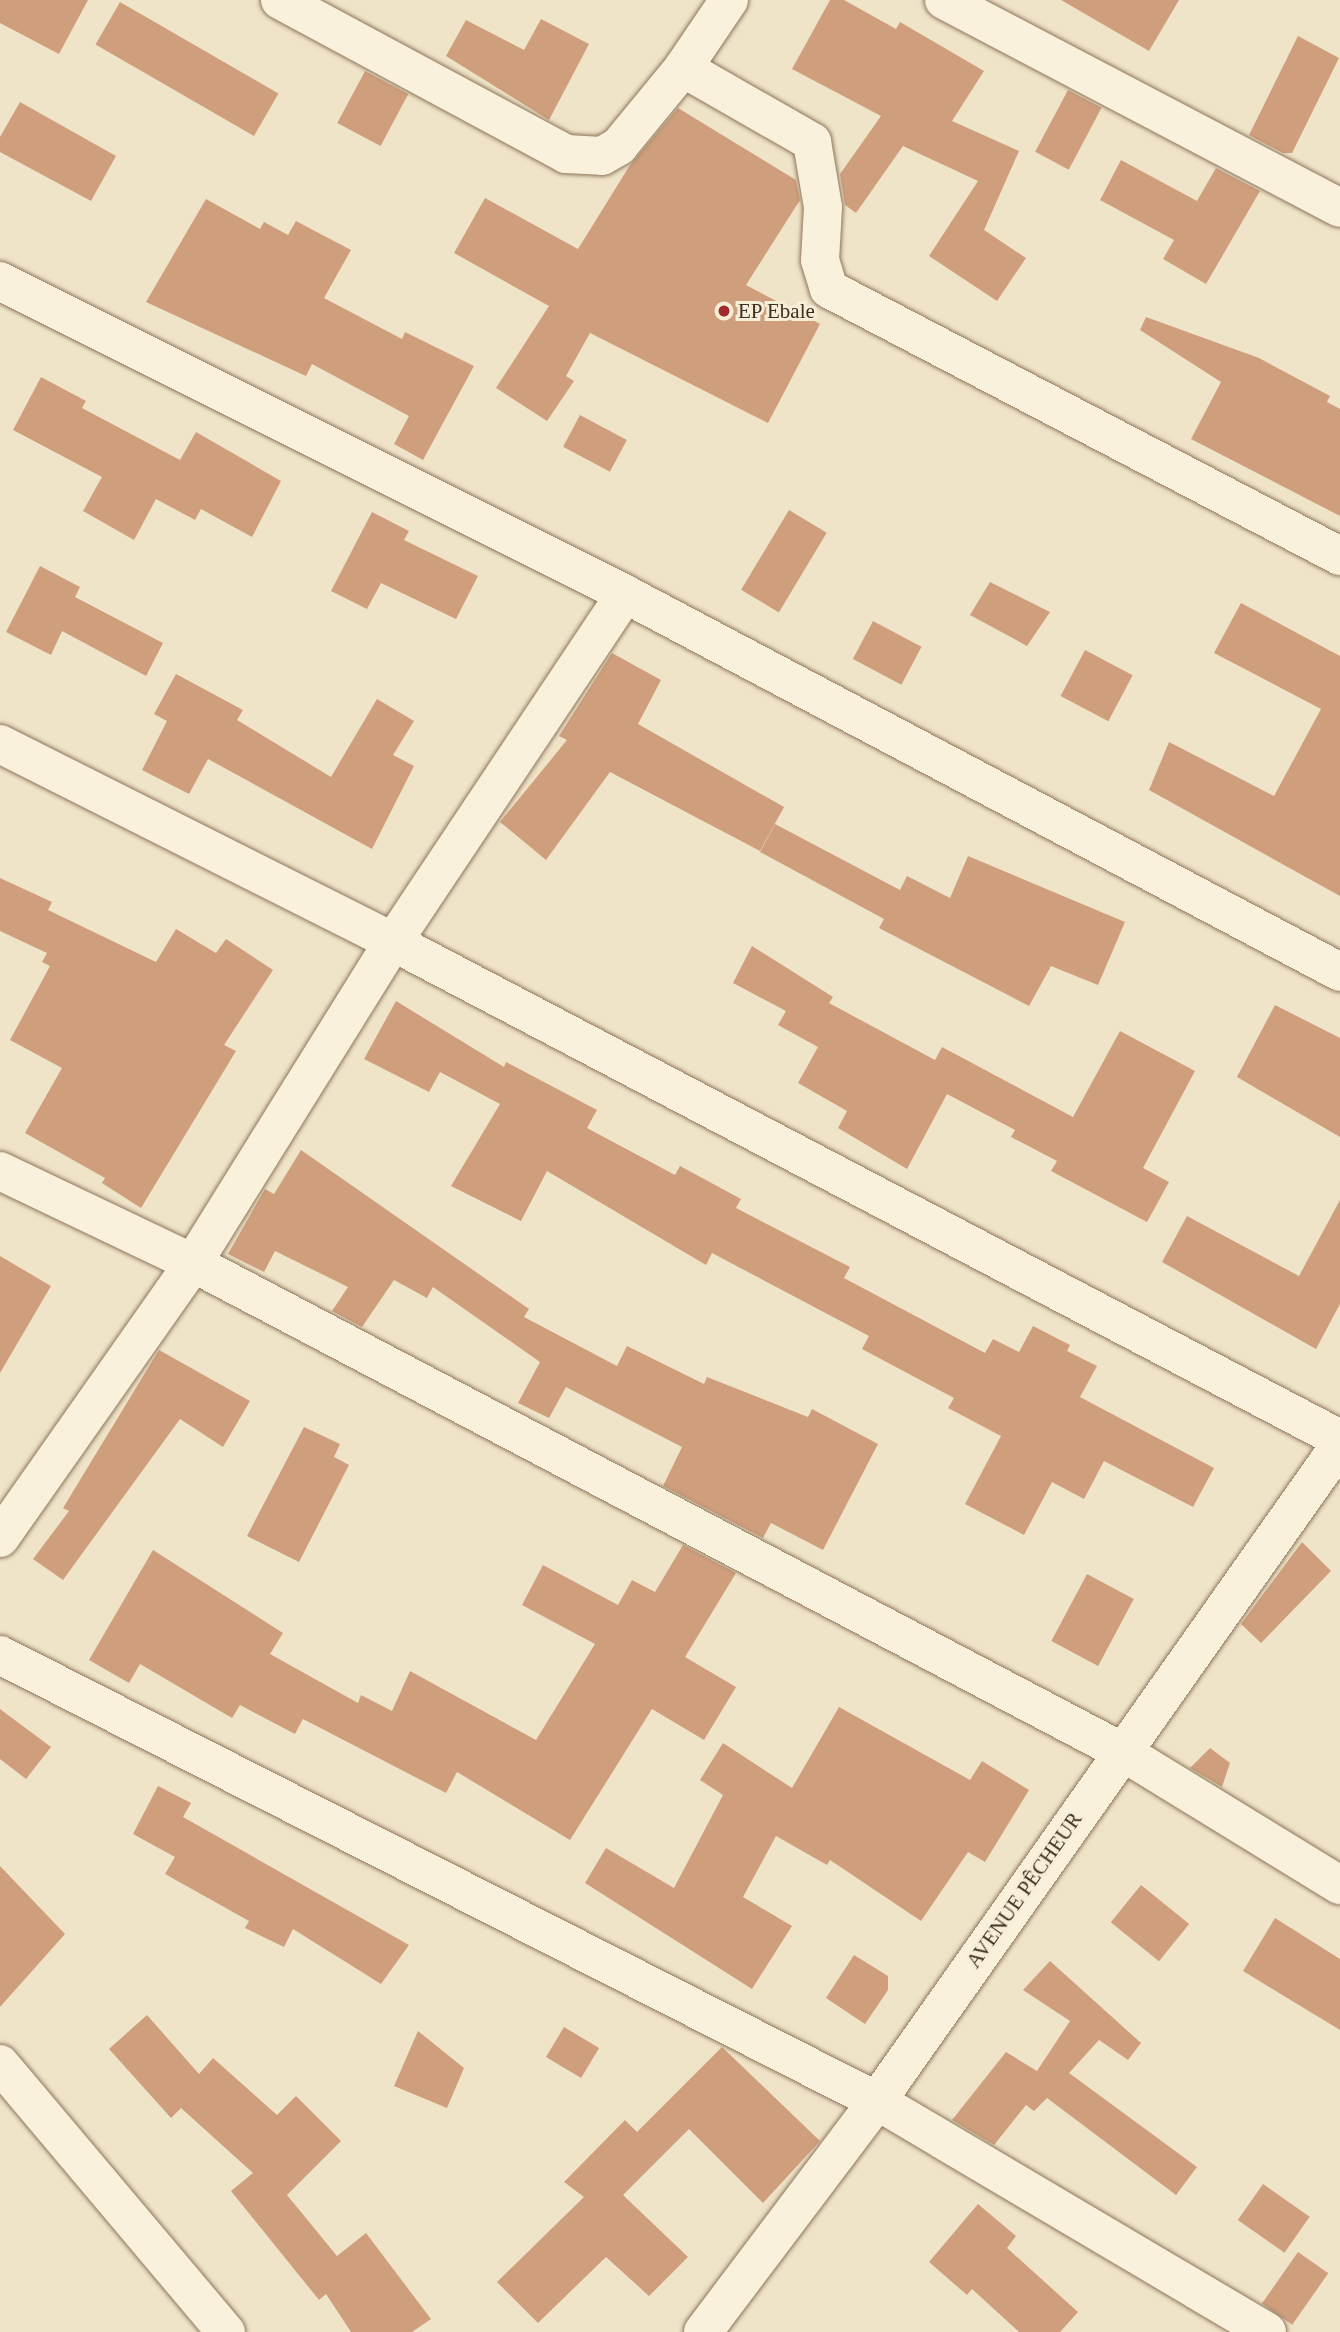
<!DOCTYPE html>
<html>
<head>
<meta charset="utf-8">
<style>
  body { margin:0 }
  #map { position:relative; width:1340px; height:2332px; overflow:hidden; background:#f0e4c8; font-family:"Times New Roman",serif }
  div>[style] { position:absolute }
  .building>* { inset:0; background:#cf9f7d; transform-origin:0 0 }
  .roads { filter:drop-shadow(0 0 2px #8d765c) drop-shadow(0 0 2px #8d765c) }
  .minor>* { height:38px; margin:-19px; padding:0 19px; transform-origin:19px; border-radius:19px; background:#faf1dc }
  .dots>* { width:19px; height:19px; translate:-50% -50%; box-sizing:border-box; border:4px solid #f7eed8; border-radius:50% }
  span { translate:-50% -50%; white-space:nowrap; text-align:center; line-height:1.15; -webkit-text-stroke:6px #f7eed8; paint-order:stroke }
  .poi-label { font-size:21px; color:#3d2e20 }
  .left { translate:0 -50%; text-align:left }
  .street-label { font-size:21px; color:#3d2e20 }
</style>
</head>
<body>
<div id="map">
  <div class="building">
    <div style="clip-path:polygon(0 0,88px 0,59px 54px,0 23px)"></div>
    <div style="clip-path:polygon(830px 0,844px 0,896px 29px,900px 22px,984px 71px,952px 121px,1019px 151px,984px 230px,1026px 258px,997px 301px,929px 256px,978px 181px,903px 146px,856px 213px,845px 205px,840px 174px,881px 116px,792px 69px)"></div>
    <div style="clip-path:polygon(1061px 0,1179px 0,1149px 51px)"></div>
    <div style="left:120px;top:2px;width:183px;height:49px;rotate:30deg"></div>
    <div style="clip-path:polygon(541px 19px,589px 44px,549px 120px,446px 56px,466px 20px,524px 50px)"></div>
    <div style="clip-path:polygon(1298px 36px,1339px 58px,1292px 153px,1283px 153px,1249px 135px)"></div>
    <div style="left:365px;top:71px;width:49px;height:59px;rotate:28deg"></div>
    <div style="left:1068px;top:90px;width:38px;height:70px;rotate:28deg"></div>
    <div style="clip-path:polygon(20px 102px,116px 156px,91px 201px,0 152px,0 137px)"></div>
    <div style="clip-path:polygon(678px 108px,796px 180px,800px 200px,746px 285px,820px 324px,768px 423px,590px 333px,566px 376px,574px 381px,547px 421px,496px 388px,549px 306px,454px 253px,485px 198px,578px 249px,630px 165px)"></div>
    <div style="clip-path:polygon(1121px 160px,1197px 201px,1216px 168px,1260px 191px,1206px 284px,1163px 259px,1174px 240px,1100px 200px)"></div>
    <div style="clip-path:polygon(206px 199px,260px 229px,264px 222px,288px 235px,296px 221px,351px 250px,324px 298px,402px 339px,405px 332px,474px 366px,423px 460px,394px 444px,409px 416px,312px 364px,306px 376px,146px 302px)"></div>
    <div style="clip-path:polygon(1146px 317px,1259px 358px,1330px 396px,1327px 402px,1340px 409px,1340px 516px,1191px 439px,1221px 382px,1140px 330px)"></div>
    <div style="clip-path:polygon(41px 377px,86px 401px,82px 408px,180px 460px,196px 432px,281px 481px,252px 537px,201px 509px,195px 520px,156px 499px,134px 540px,83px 511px,102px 477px,13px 430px)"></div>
    <div style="left:580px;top:415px;width:53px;height:36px;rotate:28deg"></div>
    <div style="left:789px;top:510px;width:44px;height:93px;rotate:31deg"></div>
    <div style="clip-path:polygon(372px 512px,409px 531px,404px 540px,478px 576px,456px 619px,381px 583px,367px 609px,331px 591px)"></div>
    <div style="clip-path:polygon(40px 566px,80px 587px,75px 597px,163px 643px,146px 676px,62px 631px,51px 655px,6px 632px)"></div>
    <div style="clip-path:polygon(990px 582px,1050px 612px,1027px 646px,970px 615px)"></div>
    <div style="clip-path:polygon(1241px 603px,1340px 656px,1340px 896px,1149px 790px,1169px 742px,1274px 796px,1321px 709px,1214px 653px)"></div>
    <div style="left:873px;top:621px;width:55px;height:43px;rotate:28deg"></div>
    <div style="left:1085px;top:650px;width:54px;height:52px;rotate:28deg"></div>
    <div style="clip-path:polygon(612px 653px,661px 680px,638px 724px,784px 807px,760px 851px,610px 772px,546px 860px,500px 822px,567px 740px,559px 736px)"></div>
    <div style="clip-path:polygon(176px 674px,243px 710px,237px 720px,331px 777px,377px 699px,414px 721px,393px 755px,414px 766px,372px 849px,208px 759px,189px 794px,142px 770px,167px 721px,154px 714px)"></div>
    <div style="clip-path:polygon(775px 824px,900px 890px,907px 876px,950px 898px,968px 856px,1125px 922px,1098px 985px,1051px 966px,1029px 1006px,879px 928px,884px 919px,760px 852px)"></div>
    <div style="clip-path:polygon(0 878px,52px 902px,48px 910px,156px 962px,176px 929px,216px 953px,226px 939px,273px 970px,224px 1045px,236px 1051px,141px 1208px,102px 1183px,105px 1178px,25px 1133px,62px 1068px,10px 1040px,50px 966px,42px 962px,47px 953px,0 931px)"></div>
    <div style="clip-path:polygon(752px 946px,833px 997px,829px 1003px,935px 1060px,942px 1047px,1073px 1117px,1120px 1031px,1195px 1071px,1143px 1168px,1169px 1182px,1147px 1222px,1051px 1171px,1057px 1161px,1011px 1137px,1015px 1130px,947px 1094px,907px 1169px,838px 1128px,847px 1111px,798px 1083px,818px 1047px,778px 1025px,786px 1011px,733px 983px)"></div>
    <div style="clip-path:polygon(396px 1001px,504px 1067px,506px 1062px,597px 1110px,587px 1128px,675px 1175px,680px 1166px,741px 1199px,736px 1208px,850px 1267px,844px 1278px,985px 1353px,993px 1339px,1019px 1352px,1033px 1326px,1070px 1345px,1067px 1351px,1097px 1366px,1080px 1397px,1214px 1468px,1193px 1507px,1104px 1461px,1084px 1499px,1052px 1482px,1024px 1535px,965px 1504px,1001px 1436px,948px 1408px,954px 1398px,862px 1349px,869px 1336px,712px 1253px,706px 1265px,547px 1171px,521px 1221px,451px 1186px,500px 1104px,440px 1072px,429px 1092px,364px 1059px)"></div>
    <div style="clip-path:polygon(1275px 1005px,1340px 1038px,1340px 1137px,1237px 1077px)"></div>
    <div style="clip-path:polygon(301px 1150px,529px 1309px,524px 1317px,617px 1366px,627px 1346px,704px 1384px,707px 1377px,808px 1417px,812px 1409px,878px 1444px,823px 1550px,771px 1523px,763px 1538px,663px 1486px,682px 1447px,566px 1387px,549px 1418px,518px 1403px,540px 1362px,433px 1287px,427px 1298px,394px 1280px,362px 1327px,332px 1311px,348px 1287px,275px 1251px,264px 1272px,228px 1254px,265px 1189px,274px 1194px)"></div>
    <div style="clip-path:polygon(1340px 1200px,1340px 1304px,1316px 1349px,1162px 1262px,1187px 1216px,1299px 1276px)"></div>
    <div style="clip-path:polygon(0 1256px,51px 1286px,0 1373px)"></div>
    <div style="clip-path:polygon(159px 1350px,250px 1401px,223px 1447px,180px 1419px,63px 1580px,33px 1559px,69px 1511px,63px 1508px)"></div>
    <div style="clip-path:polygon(304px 1427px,340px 1444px,334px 1457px,349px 1465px,299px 1562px,247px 1536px)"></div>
    <div style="clip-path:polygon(1302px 1542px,1331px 1571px,1261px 1643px,1241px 1624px)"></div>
    <div style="clip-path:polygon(683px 1545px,736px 1573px,685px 1657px,736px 1687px,704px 1740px,652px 1709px,570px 1840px,457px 1772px,446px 1793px,303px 1719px,295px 1734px,240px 1705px,232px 1718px,140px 1664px,129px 1683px,89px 1660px,153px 1550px,283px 1633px,270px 1654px,358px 1703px,361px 1695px,392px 1711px,410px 1671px,536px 1740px,595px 1644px,522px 1605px,543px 1565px,618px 1605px,632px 1580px,655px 1592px)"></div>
    <div style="left:1087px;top:1574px;width:53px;height:76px;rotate:28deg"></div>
    <div style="clip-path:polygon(839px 1707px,970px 1780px,982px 1761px,1029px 1790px,985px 1862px,968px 1852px,921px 1921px,830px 1860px,827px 1865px,776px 1836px,743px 1897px,792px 1926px,752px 1989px,585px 1883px,606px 1848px,674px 1888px,723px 1795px,700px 1780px,723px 1743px,792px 1788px)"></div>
    <div style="clip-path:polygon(0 1709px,51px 1747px,26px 1779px,0 1759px)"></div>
    <div style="clip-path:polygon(1210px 1748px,1230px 1763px,1222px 1787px,1190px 1768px)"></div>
    <div style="clip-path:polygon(158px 1786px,191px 1803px,183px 1817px,409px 1945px,381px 1984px,293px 1929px,284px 1947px,245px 1928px,249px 1921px,165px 1874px,175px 1857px,133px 1834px)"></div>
    <div style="clip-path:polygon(0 1866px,65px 1934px,0 2007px)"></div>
    <div style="left:1141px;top:1885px;width:62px;height:48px;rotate:39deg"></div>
    <div style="clip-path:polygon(1275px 1918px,1340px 1959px,1340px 2030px,1243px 1971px)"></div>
    <div style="clip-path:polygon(854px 1955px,888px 1976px,888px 1990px,865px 2024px,826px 1998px)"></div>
    <div style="clip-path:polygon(1050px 1961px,1141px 2043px,1128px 2060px,1099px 2040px,1069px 2073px,1197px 2167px,1176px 2195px,1047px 2098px,1034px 2111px,1026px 2105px,994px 2145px,952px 2120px,1006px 2052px,1037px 2071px,1070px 2021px,1023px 1990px)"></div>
    <div style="clip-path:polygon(147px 2015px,199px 2074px,213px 2058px,277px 2115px,296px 2096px,341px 2141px,287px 2195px,337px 2256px,366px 2233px,431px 2319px,412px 2332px,351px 2332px,326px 2294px,319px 2300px,231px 2191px,253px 2173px,181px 2108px,171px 2118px,109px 2049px)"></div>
    <div style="left:564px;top:2027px;width:41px;height:35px;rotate:31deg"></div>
    <div style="clip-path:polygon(418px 2031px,464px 2068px,447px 2108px,394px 2086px)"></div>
    <div style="clip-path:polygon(722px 2047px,820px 2141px,763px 2203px,689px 2129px,623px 2195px,688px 2257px,649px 2296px,606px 2257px,538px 2323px,497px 2282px,584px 2197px,564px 2182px,625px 2120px,637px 2132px)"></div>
    <div style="left:1263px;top:2184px;width:57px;height:44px;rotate:35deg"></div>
    <div style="clip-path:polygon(978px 2204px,1016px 2236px,1007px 2248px,1078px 2312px,1060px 2332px,1019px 2332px,972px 2289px,967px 2295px,929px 2262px)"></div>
    <div style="left:1298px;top:2252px;width:37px;height:63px;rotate:35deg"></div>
  </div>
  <div class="roads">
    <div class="minor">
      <div style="left:280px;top:0;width:325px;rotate:28.3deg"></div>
      <div style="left:566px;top:154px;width:36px;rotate:3deg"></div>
      <div style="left:602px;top:156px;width:20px;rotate:-30deg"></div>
      <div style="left:619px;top:146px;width:101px;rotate:-50.6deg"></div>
      <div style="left:683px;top:68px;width:149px;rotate:29.8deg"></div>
      <div style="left:812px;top:142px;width:66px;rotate:80.4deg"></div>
      <div style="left:823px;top:207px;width:53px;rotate:93.2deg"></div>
      <div style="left:820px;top:260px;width:30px;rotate:73deg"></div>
      <div style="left:829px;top:289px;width:577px;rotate:27.59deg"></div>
      <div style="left:944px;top:0;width:447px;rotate:27.7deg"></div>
      <div style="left:683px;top:68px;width:82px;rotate:-55.9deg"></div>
      <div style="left:0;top:281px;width:699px;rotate:26.6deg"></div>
      <div style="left:625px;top:594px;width:809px;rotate:27.86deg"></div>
      <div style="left:0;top:744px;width:440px;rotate:26.7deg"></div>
      <div style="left:393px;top:942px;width:1069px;rotate:27.69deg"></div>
      <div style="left:0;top:1171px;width:214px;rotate:25.5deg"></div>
      <div style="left:193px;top:1263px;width:1048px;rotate:27.74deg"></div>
      <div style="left:1121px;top:1751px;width:257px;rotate:31.5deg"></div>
      <div style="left:0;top:1538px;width:336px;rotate:-54.9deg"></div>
      <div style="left:193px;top:1263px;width:378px;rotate:-58.1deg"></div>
      <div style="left:393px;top:942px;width:418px;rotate:-56.3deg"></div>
      <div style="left:0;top:1655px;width:984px;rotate:26.96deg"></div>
      <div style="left:877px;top:2101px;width:453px;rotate:30.6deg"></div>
      <div style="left:0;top:2064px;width:351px;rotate:49.9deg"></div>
      <div style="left:703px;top:2332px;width:289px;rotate:-53deg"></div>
      <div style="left:877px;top:2101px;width:803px;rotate:-54.79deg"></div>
    </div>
  </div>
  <div class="dots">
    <div style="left:724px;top:311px;background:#9e2a2b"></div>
  </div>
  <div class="poi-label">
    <span class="left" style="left:738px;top:311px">EP Ebale</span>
  </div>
  <div class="street-label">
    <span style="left:1024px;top:1890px;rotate:-55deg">AVENUE PÊCHEUR</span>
  </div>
</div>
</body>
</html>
